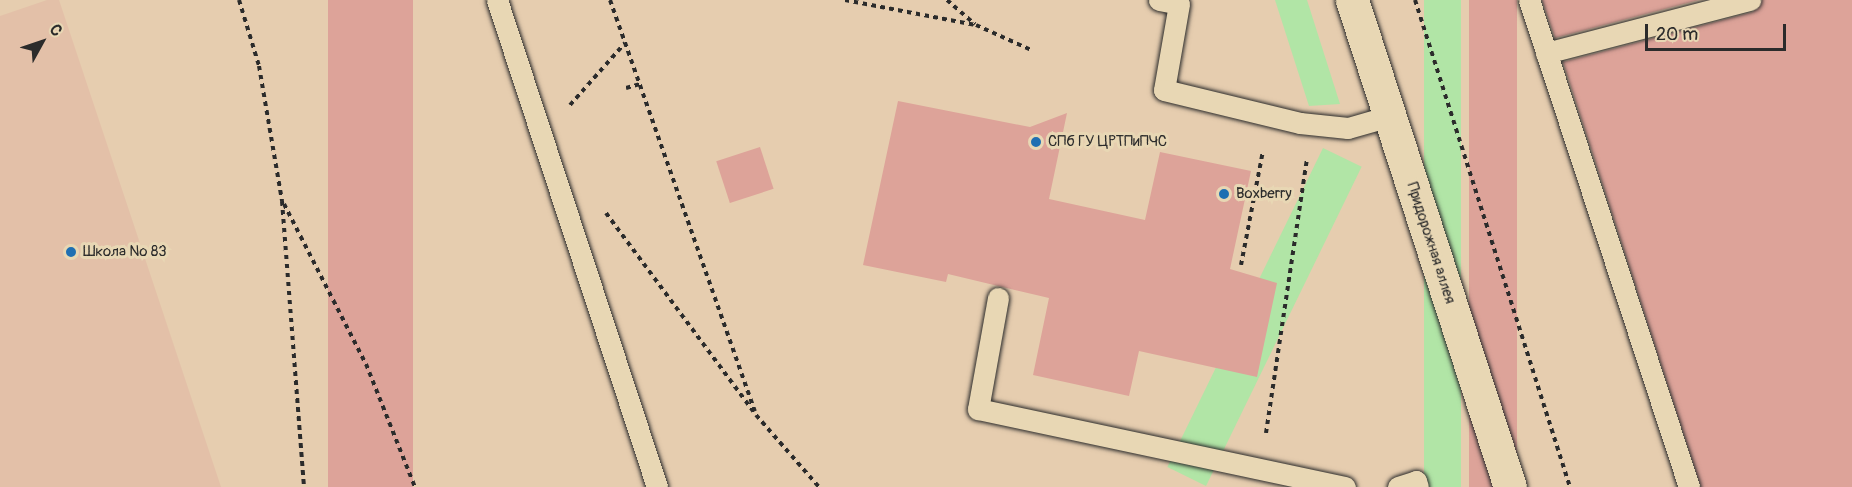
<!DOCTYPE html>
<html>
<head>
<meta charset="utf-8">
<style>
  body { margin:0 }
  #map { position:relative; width:1852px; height:487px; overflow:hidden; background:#e6cdaf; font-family:Pangolin,sans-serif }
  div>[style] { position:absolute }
  .built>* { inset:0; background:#e3c0a8 }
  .green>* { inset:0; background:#b1e5a6; transform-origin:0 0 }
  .building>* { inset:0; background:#dda399; transform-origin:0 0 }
  .path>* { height:4px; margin-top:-2px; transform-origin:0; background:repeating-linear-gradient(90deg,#2b2b2b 0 4.5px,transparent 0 9px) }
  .roads { filter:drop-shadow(0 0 2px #2b2b2b) drop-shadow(0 0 2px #2b2b2b) }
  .lane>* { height:21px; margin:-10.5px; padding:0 10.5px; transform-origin:10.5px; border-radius:10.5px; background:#e8d7b4 }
  .secondary>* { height:33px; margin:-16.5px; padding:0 16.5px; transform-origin:16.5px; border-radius:16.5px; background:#e8d7b4 }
  .dots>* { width:16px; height:16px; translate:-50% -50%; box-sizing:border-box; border:3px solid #e8d7b4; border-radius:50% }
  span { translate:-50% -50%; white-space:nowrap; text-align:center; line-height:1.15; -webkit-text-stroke:6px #e8d7b4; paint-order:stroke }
  .poi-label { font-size:15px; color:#2b2b2b }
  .left { translate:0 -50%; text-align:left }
  .street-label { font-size:15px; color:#2b2b2b }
  .north { position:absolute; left:12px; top:12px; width:60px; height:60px; -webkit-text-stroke:4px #e8d7b4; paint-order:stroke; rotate:50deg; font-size:16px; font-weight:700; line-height:24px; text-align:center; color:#2b2b2b }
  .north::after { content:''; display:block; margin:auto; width:21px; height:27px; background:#2b2b2b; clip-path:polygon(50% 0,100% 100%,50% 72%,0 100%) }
  .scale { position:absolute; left:1645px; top:24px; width:141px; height:27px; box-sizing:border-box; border:3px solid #2b2b2b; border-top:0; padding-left:8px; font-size:18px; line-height:21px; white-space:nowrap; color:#2b2b2b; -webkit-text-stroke:4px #e8d7b4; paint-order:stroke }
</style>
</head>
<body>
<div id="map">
  <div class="built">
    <div style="clip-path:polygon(47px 0,59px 0,221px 487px,0 487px,0 16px)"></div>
  </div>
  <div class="green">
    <div style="clip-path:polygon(1275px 0,1307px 0,1340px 104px,1309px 106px)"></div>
    <div style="left:1424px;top:0;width:37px;height:512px"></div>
    <div style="left:1323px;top:148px;width:43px;height:355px;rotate:26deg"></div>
  </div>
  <div class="building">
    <div style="left:328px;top:0;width:85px;height:512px"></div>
    <div style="left:1469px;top:0;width:48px;height:511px"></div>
    <div style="clip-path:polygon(1542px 0,1699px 0,1555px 38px)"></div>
    <div style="clip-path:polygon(1762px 0,1852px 0,1852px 487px,1701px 487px,1563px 62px,1753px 12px)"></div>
    <div style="clip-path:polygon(898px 101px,1030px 127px,1067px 113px,1049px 199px,1145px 220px,1160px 152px,1251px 171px,1230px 269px,1277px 283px,1257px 377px,1139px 351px,1129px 396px,1033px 375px,1049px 298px,948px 274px,946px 282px,863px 265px)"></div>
    <div style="left:760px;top:147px;width:44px;height:46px;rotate:72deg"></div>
  </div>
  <div class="path">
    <div style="left:239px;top:0;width:69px;rotate:73.1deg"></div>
    <div style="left:259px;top:66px;width:137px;rotate:80.3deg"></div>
    <div style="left:282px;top:201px;width:287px;rotate:85.6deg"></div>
    <div style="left:610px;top:0;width:436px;rotate:70.6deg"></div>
    <div style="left:845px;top:0;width:133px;rotate:10.8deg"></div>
    <div style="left:976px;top:25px;width:60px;rotate:24.4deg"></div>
    <div style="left:947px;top:0;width:37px;rotate:41deg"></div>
    <div style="left:1415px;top:0;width:511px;rotate:72.35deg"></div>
    <div style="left:626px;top:88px;width:15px;rotate:-16deg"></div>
    <div style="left:570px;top:105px;width:83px;rotate:-48.4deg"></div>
    <div style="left:284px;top:204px;width:180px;rotate:62.9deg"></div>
    <div style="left:366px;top:364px;width:132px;rotate:68.3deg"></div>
    <div style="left:606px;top:213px;width:252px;rotate:53.4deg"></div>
    <div style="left:756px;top:415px;width:96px;rotate:48.8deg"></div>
    <div style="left:1241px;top:265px;width:116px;rotate:-79.1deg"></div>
    <div style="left:1266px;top:433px;width:277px;rotate:-81.5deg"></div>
  </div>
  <div class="roads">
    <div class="lane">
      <div style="left:497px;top:0;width:513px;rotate:71.81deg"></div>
      <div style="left:1159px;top:0;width:20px;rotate:11deg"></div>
      <div style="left:1179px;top:4px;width:87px;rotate:99.9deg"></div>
      <div style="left:1164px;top:90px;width:140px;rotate:13.6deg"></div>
      <div style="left:1300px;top:123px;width:48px;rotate:5.9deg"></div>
      <div style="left:1348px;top:128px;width:44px;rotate:-15.9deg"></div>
      <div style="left:1529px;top:0;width:513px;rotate:71.81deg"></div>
      <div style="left:1546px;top:53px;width:211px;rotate:-14.6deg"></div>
      <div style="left:998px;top:298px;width:113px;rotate:100.2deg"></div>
      <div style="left:978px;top:409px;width:375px;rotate:12deg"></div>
      <div style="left:1398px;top:487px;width:19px;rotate:-18deg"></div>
      <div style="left:1416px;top:481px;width:6px;rotate:72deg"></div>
    </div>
    <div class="secondary">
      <div style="left:1352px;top:0;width:512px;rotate:72.03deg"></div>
    </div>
  </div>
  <div class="dots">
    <div style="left:1036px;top:142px;background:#1f6fb2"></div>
    <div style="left:1224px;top:194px;background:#1f6fb2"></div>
    <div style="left:71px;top:252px;background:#1f6fb2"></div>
  </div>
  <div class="poi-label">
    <span class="left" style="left:1048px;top:142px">СПб ГУ ЦРТПиПЧС</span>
    <span class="left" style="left:1236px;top:194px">Boxberry</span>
    <span class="left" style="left:83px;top:252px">Школа № 83</span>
  </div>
  <div class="street-label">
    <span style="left:1431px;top:243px;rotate:72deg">Придорожная аллея</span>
  </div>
  <div class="north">С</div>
  <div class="scale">20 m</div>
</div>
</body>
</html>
